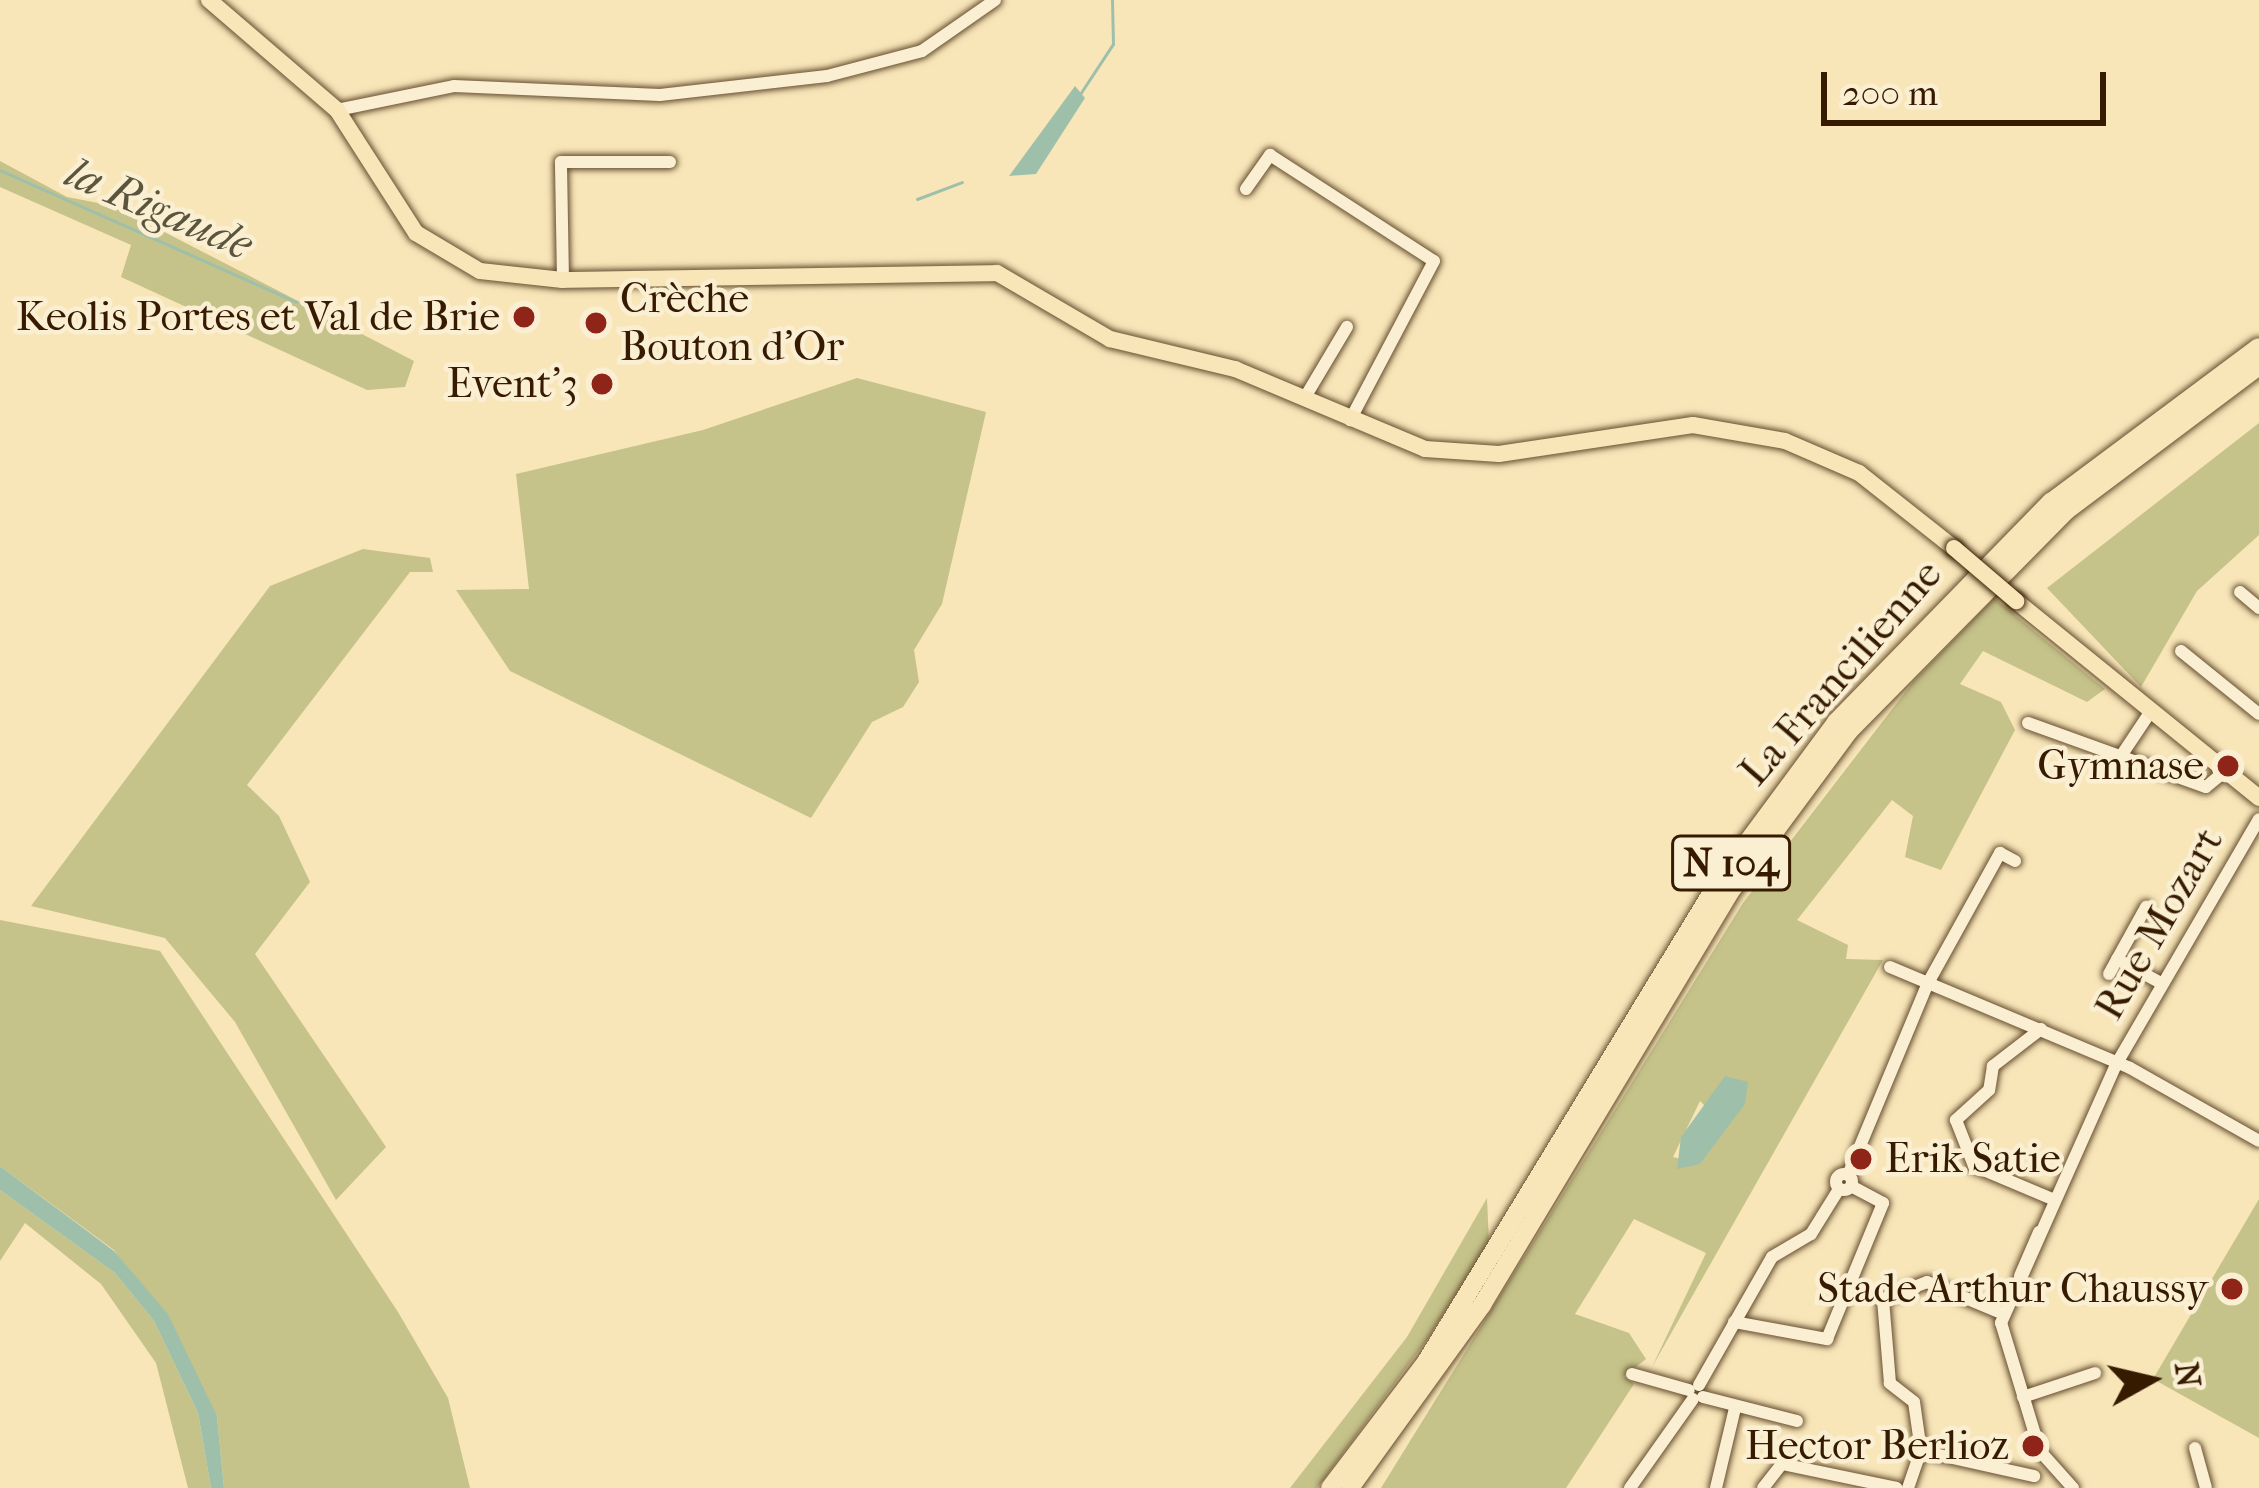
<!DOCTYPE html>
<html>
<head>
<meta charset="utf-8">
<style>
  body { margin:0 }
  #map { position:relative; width:2259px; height:1488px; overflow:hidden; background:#f8e6b9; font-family:"IM FELL French Canon",serif }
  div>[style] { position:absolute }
  .green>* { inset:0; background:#c5c28a }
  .water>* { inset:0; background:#9ec0aa }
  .stream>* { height:3px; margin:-1.5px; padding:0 1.5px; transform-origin:1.5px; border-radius:1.5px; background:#9ec0aa }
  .roads { filter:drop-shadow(0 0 3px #664e2f) drop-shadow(0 0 3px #664e2f) }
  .minor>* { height:12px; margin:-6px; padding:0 6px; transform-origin:6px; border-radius:6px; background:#faefd2 }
  .minor>.ring { margin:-6px; padding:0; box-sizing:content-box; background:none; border:12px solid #faefd2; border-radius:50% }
  .major>* { height:16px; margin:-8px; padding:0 8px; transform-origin:8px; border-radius:8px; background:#f8e6b9 }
  .highway>* { height:18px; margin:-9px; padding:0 9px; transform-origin:9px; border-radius:9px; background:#f8e6b9 }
  .bridges { filter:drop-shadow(0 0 3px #361b01) drop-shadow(0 0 3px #361b01) }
  .major-bridge>* { height:16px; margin:-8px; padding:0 8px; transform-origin:8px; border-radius:8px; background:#f8e6b9 }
  .dots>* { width:33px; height:33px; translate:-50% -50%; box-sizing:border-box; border:6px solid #faefd2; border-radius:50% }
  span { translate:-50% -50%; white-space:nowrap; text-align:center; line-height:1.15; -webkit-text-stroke:9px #faefd2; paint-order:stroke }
  .shield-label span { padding:3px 9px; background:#faefd2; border:3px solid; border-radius:9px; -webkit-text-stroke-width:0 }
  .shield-label { font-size:39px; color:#361b01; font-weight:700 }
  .poi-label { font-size:42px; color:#361b01 }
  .left { translate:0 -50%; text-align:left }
  .right { translate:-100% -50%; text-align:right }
  .street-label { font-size:42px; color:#361b01 }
  .water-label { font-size:45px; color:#5a553c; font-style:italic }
  .north { position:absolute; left:2091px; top:1320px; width:120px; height:120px; -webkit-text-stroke:9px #faefd2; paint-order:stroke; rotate:82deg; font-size:33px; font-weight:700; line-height:48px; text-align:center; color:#361b01 }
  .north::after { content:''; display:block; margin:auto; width:42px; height:54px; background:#361b01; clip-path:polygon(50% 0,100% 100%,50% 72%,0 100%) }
  .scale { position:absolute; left:1821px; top:72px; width:285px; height:54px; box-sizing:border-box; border:6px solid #361b01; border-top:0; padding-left:15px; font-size:36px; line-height:42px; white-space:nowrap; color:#361b01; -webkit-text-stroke:9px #faefd2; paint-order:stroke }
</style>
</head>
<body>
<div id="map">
  <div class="green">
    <div style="clip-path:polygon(0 161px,67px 197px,114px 206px,414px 361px,405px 387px,367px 390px,121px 277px,131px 245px,0 187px)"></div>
    <div style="clip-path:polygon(857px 378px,986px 412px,942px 604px,914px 650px,919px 682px,903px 707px,872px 722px,811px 818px,510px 671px,456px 590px,529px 589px,516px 474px,703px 430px)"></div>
    <div style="clip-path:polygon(2259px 423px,2259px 535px,2197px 591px,2141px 687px,2047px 588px)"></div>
    <div style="clip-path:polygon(363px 549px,430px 558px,433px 572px,410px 572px,247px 785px,279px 816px,310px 882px,255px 954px,386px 1147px,336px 1200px,235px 1022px,165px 938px,31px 906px,270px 586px)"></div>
    <div style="clip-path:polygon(evenodd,1994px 598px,2105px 689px,2087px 702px,1983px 651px,1960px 684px,2001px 702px,2015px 730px,1941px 870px,1905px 857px,1913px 816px,1892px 800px,1797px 920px,1848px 945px,1846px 959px,1883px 960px,1652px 1367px,1706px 1253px,1634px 1219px,1575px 1314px,1629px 1333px,1646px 1359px,1624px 1376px,1634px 1384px,1566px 1488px,1381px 1488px,1743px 903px,1913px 682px,1994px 598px,1700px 1101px,1724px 1126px,1700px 1164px,1673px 1157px,1700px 1101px)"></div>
    <div style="clip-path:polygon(0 920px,160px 951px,398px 1312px,448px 1398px,470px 1488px,224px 1488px,217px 1416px,114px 1250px,0 1166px)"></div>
    <div style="clip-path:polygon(0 1190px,115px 1273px,154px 1321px,198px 1413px,211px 1488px,188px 1488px,156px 1363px,101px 1284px,25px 1223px,0 1261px)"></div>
    <div style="clip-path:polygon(1487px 1198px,1489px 1244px,1426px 1341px,1317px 1488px,1290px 1488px,1407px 1337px)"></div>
    <div style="clip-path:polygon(2259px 1199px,2259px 1438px,2153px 1379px)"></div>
  </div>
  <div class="water">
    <div style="clip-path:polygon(1075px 86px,1085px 98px,1036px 174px,1009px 176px)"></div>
    <div style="clip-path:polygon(1725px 1076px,1748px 1082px,1745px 1104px,1700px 1164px,1677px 1169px,1681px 1137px)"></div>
    <div style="clip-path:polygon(0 1166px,114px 1251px,168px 1314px,217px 1416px,224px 1488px,211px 1488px,198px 1413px,154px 1321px,115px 1273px,0 1190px)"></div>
  </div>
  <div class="stream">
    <div style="left:1080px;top:94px;width:60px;rotate:-56.6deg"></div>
    <div style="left:1113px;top:44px;width:44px;rotate:-91.3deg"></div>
    <div style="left:0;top:170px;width:324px;rotate:24deg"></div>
    <div style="left:917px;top:199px;width:48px;rotate:-20.7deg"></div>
  </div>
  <div class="roads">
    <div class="minor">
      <div style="left:337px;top:110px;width:119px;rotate:-11.6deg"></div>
      <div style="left:454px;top:86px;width:206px;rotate:2.5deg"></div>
      <div style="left:660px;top:95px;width:168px;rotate:-6.5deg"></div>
      <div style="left:827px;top:76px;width:98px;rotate:-14.7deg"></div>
      <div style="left:922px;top:51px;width:89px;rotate:-34.9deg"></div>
      <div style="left:1246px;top:189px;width:42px;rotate:-54.8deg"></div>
      <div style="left:1270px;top:155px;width:195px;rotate:32.9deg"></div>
      <div style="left:1434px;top:261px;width:180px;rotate:117.8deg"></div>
      <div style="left:563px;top:280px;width:118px;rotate:-91deg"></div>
      <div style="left:561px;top:162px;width:109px"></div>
      <div style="left:1304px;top:399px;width:84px;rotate:-59.2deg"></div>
      <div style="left:2240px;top:592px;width:25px;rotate:40deg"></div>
      <div style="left:2181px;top:651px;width:100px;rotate:38.9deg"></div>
      <div style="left:2028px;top:723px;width:189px;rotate:19.8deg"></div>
      <div style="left:2206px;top:787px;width:17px;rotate:-40deg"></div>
      <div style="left:2121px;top:756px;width:47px;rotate:-56.3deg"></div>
      <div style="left:2117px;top:959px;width:50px;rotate:28.6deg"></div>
      <div style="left:1890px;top:967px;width:260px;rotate:22.8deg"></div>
      <div style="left:2130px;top:1068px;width:148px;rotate:29.5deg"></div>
      <div style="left:2109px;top:974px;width:77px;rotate:-61.1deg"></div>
      <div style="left:2041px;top:1029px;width:61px;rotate:142.4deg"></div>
      <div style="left:1993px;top:1066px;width:24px;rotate:99deg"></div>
      <div style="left:1989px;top:1090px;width:45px;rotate:137.7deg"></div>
      <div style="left:1956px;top:1120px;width:49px;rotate:68.6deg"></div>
      <div style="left:1974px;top:1166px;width:85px;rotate:22.9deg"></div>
      <div class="ring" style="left:1836px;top:1174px;width:4px;height:4px"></div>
      <div style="left:1848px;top:1175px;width:208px;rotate:-67.4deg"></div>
      <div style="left:1928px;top:983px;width:149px;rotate:-61deg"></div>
      <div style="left:2000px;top:853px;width:17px;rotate:28deg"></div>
      <div style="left:2020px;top:1276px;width:48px;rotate:-66.6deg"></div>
      <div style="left:1734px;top:1322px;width:95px;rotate:10.4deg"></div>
      <div style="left:1827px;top:1339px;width:147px;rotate:-67.6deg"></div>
      <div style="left:1883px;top:1203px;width:36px;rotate:-152deg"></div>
      <div style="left:1632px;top:1374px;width:59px;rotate:15.7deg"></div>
      <div style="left:1699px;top:1385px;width:147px;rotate:-60.3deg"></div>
      <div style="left:1772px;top:1257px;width:45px;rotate:-30.5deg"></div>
      <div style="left:1811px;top:1234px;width:53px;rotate:-58.1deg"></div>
      <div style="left:1703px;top:1397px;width:97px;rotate:14.3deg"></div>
      <div style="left:2023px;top:1397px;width:76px;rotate:-18.4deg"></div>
      <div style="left:2195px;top:1448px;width:41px;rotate:74.6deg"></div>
      <div style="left:1921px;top:1451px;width:49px;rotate:-98.1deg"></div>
      <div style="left:1914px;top:1402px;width:31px;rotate:-142deg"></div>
      <div style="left:1890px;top:1383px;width:84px;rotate:-94.8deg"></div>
      <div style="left:1883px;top:1299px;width:47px;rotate:-21.1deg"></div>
      <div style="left:1927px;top:1282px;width:83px;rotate:22.6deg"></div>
      <div style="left:1921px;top:1451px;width:116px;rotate:12.5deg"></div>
      <div style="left:1630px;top:1488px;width:109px;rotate:-54.7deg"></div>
      <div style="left:1716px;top:1488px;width:82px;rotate:-76.6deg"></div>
      <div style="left:1763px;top:1488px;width:31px;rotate:-52deg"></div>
      <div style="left:1782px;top:1464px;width:117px;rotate:11.8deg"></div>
      <div style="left:1908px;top:1488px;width:39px;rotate:-71deg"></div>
      <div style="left:2073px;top:1488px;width:50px;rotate:-131.7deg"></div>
      <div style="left:2040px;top:1451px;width:134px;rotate:-106.9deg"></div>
      <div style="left:2001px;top:1323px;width:285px;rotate:-66deg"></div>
      <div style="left:2117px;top:1063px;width:282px;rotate:-59.8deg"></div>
    </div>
    <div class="major">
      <div style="left:209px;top:0;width:169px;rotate:40.7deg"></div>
      <div style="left:337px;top:110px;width:146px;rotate:57.3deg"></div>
      <div style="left:416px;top:233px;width:74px;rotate:30.7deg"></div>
      <div style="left:480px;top:271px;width:83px;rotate:6.2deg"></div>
      <div style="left:563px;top:280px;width:434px;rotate:-0.9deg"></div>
      <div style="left:997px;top:273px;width:131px;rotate:30.3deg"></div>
      <div style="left:1110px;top:339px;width:129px;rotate:13.5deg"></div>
      <div style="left:1235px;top:369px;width:206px;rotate:22.8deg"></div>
      <div style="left:1425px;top:449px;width:74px;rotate:3.9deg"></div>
      <div style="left:1499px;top:454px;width:196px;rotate:-8.5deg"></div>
      <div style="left:1693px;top:425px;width:93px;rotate:9.9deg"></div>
      <div style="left:1785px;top:441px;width:81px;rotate:23.4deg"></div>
      <div style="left:1859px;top:473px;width:121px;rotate:38.3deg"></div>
      <div style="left:2016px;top:601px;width:313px;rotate:39deg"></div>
    </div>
    <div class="highway">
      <div style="left:1330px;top:1488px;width:158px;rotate:-52.7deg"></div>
      <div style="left:1426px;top:1362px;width:565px;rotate:-58.67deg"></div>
      <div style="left:1720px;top:879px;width:195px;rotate:-53.5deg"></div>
      <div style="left:1836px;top:722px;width:308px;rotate:-45.7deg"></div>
      <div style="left:2051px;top:502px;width:259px;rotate:-36.7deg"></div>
      <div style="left:1350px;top:1488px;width:226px;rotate:-54.2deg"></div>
      <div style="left:1482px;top:1305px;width:487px;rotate:-59deg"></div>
      <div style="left:1733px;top:888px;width:195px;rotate:-53.5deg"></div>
      <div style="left:1849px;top:731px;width:309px;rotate:-45.4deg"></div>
      <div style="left:2066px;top:511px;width:241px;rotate:-36.9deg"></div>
    </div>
  </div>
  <div class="bridges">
    <div class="major-bridge">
      <div style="left:1954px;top:548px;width:82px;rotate:40.5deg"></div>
    </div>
  </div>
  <div class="dots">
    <div style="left:524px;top:317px;background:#8f2418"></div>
    <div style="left:596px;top:323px;background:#8f2418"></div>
    <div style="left:602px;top:384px;background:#8f2418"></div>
    <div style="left:2228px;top:766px;background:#8f2418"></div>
    <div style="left:1861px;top:1159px;background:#8f2418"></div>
    <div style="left:2232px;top:1289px;background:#8f2418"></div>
    <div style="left:2033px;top:1446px;background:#8f2418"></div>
  </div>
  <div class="shield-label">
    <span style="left:1731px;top:863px">N 104</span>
  </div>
  <div class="poi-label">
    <span class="left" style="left:620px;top:323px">Crèche<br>Bouton d'Or</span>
    <span class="right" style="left:500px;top:317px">Keolis Portes et Val de Brie</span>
    <span class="right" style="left:578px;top:384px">Event'3</span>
    <span class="right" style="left:2204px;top:766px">Gymnase</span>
    <span class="left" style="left:1885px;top:1159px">Erik Satie</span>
    <span class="right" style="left:2208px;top:1289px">Stade Arthur Chaussy</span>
    <span class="right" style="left:2009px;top:1446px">Hector Berlioz</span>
  </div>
  <div class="street-label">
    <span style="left:1841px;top:673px;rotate:-49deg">La Francilienne</span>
    <span style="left:2159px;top:924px;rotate:-60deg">Rue Mozart</span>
  </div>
  <div class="water-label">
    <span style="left:159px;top:209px;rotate:23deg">la Rigaude</span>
  </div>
  <div class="north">N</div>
  <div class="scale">200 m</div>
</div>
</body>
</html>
